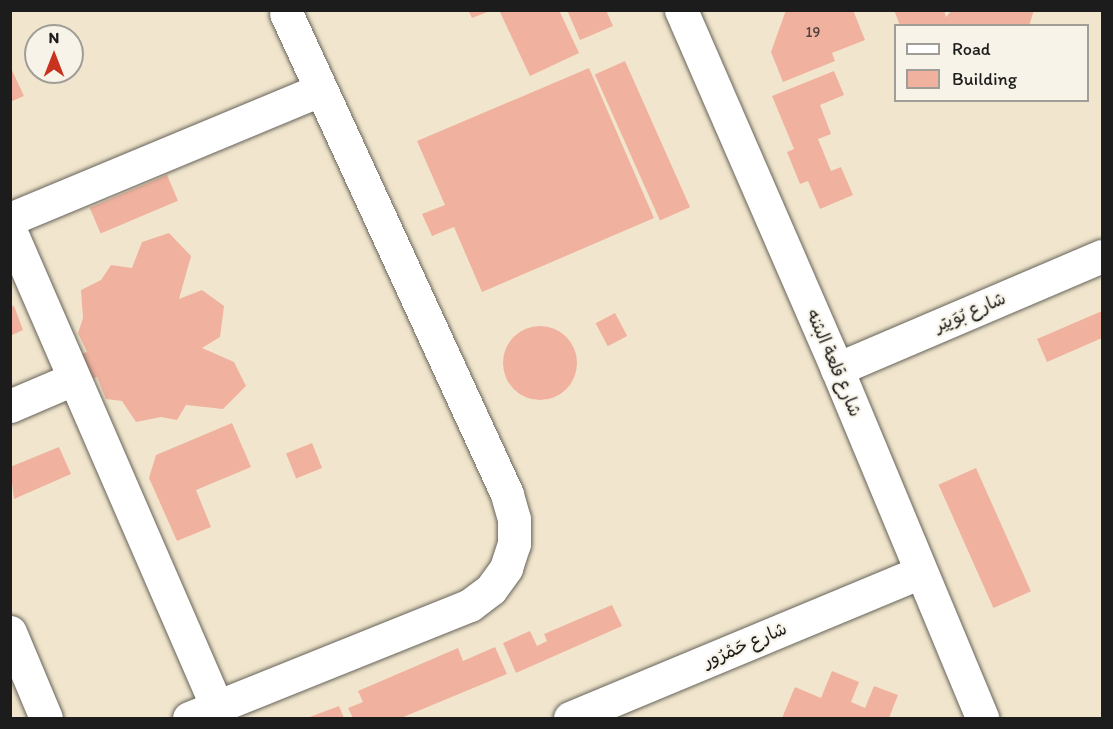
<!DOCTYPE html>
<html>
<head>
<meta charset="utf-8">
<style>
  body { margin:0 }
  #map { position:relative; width:1113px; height:729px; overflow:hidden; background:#f1e6cd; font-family:Itim,"Playpen Sans Arabic",sans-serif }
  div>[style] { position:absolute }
  .building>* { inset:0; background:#f0b29f; transform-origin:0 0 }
  .round { border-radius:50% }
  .roads { filter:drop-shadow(0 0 2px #67635a) drop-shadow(0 0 2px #67635a) }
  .minor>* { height:33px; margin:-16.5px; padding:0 16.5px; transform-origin:16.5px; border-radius:16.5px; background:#fff }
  span { translate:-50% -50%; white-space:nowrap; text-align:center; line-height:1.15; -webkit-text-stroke:4.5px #f7f3e8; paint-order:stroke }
  .number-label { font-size:15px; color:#51423d }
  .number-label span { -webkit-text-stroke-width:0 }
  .street-label { font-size:18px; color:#1c1c1c }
  .frame { position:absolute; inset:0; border:12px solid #1c1c1c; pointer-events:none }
  .legend { position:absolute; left:894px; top:24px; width:195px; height:78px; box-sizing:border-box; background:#f7f3e8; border:2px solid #9f9d96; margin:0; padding:8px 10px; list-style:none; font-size:18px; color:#1c1c1c }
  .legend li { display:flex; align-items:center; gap:12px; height:30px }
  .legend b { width:30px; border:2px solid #9f9d96 }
  .north { position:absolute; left:24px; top:24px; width:60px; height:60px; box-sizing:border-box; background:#f7f3e8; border:2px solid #9f9d96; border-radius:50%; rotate:0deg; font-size:16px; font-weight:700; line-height:24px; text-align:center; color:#1c1c1c }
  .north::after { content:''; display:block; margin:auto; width:21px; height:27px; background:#c8321e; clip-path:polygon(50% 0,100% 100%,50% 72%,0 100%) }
</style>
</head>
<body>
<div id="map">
  <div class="building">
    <div style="clip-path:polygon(468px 10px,490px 10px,490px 11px,472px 18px)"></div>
    <div style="clip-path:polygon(499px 10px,559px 10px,579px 53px,530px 76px)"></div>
    <div style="clip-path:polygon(567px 10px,606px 10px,613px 26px,580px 40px)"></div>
    <div style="clip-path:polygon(786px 10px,853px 10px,865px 40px,832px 53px,835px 61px,783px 82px,771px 52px)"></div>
    <div style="clip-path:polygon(894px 10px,944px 10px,946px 17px,952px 10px,1034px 10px,1029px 26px,900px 26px)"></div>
    <div style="left:625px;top:61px;width:160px;height:33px;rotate:66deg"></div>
    <div style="clip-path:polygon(10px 66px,24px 96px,10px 102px)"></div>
    <div style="clip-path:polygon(589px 68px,654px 218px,482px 292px,454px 227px,432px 236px,422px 214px,445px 205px,417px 141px)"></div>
    <div style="clip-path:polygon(834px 71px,844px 95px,820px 105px,831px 134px,818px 139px,831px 171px,841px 167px,853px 195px,820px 209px,808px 181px,800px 184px,787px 152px,794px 149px,772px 96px)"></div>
    <div style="left:167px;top:175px;width:28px;height:84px;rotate:67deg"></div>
    <div style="clip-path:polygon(169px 233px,191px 256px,179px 299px,202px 290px,224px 306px,220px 337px,202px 348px,234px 362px,246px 386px,223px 409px,186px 405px,177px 420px,161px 417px,136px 422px,122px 401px,106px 399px,97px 377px,79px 384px,69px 359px,87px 352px,78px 333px,83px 318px,81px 290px,101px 280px,111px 265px,132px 268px,142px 242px)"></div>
    <div style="clip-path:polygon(14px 306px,23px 330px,10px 336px,10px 307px)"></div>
    <div style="clip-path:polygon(1102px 311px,1102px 338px,1047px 362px,1037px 339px)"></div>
    <div style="left:615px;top:313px;width:26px;height:22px;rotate:62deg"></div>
    <div class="round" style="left:503px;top:326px;width:74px;height:74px"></div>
    <div style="clip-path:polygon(232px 423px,251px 467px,196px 490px,211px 527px,177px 541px,149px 478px,156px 455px)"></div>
    <div style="left:312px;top:443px;width:27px;height:28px;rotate:68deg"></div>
    <div style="clip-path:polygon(59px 447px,71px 474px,14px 499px,10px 467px)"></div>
    <div style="left:976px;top:468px;width:135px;height:41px;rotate:66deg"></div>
    <div style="clip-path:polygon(612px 605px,622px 626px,516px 673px,503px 643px,530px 631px,537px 646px,547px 641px,544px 634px)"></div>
    <div style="clip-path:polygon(495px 647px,507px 674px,401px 718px,353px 718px,348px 708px,363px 702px,358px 691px,458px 648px,463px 661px)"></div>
    <div style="clip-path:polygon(832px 671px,859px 682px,851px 702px,865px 708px,874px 686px,898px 695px,889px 718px,782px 718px,795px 687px,821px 698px)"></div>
    <div style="clip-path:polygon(339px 706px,344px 718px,307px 718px)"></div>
  </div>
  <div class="roads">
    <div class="minor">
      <div style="left:681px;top:10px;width:391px;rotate:66.5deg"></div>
      <div style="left:837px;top:369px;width:378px;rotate:67.4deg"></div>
      <div style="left:10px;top:219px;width:336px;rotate:-22.6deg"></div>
      <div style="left:10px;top:230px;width:520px;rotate:66.54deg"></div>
      <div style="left:837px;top:369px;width:288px;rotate:-23.1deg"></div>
      <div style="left:10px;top:406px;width:69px;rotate:-23.2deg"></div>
      <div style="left:10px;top:632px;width:93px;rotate:67.3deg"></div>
      <div style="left:189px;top:718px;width:303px;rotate:-21.9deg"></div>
      <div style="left:470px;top:605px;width:26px;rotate:-37deg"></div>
      <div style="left:491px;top:589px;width:26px;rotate:-54deg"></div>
      <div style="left:506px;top:568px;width:25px;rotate:-72deg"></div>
      <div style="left:514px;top:544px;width:25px;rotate:-90deg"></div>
      <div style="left:514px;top:519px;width:26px;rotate:-106deg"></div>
      <div style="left:507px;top:494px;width:529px;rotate:-114.68deg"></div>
      <div style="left:570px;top:718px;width:379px;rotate:-22.6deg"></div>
    </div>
  </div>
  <div class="number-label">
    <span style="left:813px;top:33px">19</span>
  </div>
  <div class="street-label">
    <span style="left:970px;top:312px;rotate:-23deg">شارع بُوَيتِر</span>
    <span style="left:834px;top:363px;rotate:67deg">شارع قلعة البثنه</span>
    <span style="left:745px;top:645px;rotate:-23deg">شارع حَمْرُور</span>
  </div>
  <div class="frame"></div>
  <ul class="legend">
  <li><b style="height:8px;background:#fff"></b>Road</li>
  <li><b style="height:16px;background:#f0b29f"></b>Building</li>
  </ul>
  <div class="north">N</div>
</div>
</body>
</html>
